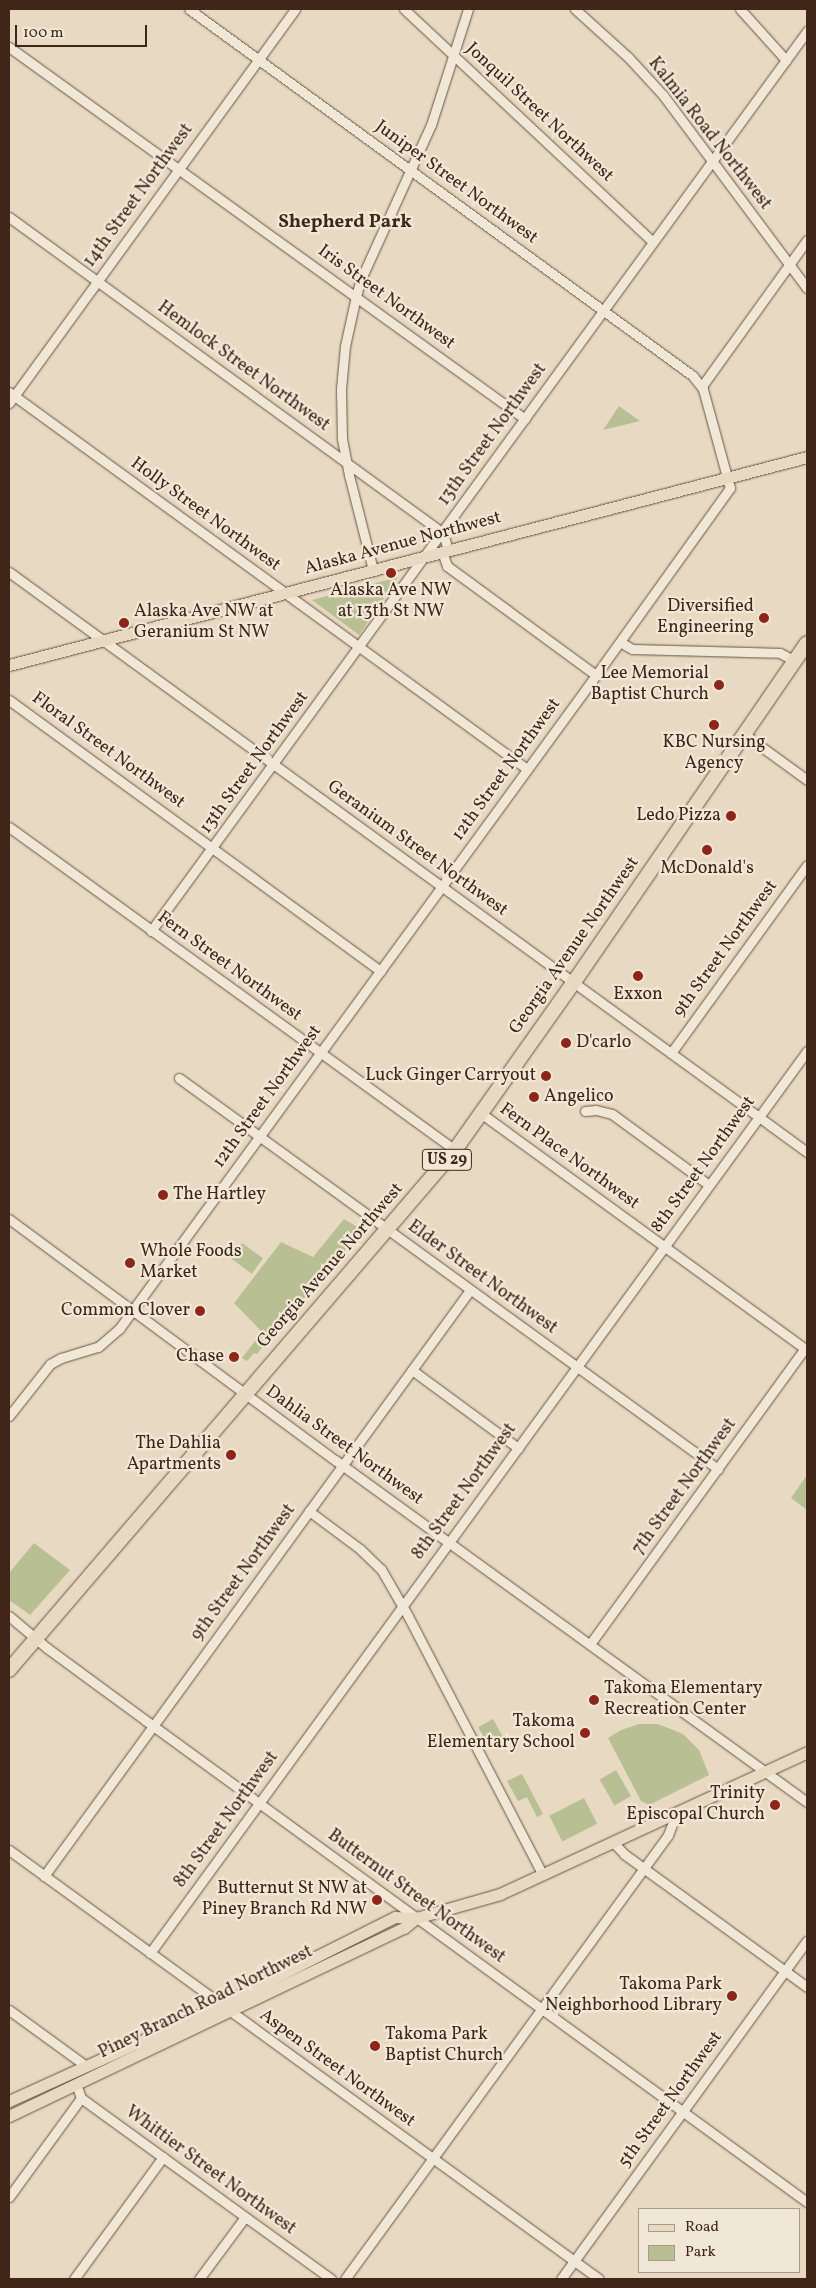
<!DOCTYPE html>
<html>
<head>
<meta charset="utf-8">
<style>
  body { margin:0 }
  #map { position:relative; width:816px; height:2288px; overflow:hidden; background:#e8dac2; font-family:Vollkorn,serif }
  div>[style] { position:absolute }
  .green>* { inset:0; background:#b8bf92; transform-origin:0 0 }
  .roads { filter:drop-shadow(0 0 1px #695343) drop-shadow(0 0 1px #695343) }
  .minor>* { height:9px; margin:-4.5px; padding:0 4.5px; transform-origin:4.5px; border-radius:4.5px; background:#f0e7d7 }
  .major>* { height:11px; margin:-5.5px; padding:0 5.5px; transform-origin:5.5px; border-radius:5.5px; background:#e8dac2 }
  .highway>* { height:14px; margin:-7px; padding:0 7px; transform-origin:7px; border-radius:7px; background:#e8dac2 }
  .dots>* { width:14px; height:14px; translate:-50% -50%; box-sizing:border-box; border:2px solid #f0e7d7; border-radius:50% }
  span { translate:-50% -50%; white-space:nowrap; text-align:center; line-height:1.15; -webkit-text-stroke:4.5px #f0e7d7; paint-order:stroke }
  .shield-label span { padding:1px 4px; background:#f0e7d7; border:1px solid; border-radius:4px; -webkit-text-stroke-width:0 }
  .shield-label { font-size:16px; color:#3f2619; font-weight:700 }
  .street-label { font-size:18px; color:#3f2619 }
  .poi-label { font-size:18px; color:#3f2619 }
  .right { translate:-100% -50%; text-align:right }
  .left { translate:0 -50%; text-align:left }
  .neighbourhood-label { font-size:19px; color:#3f2619; font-weight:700 }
  .frame { position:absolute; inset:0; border:10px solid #3f2619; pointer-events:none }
  .legend { position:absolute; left:638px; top:2208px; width:162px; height:65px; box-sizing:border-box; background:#f0e7d7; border:1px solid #a99a8b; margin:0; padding:6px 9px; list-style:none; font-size:15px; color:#3f2619 }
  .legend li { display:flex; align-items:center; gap:10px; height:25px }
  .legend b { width:25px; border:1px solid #a99a8b }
  .scale { position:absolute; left:15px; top:25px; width:132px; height:22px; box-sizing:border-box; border:2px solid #3f2619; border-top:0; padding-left:6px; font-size:15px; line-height:18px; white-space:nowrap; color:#3f2619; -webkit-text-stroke:4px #f0e7d7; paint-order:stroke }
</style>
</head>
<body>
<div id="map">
  <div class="green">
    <div style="clip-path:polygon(619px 406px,640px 421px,603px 430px)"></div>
    <div style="clip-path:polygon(398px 577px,359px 635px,312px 600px)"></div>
    <div style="clip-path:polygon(344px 1219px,362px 1230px,257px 1354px,254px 1353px,247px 1361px,242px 1358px,262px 1332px,234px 1303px,281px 1242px,313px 1257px)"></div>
    <div style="left:242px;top:1243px;width:26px;height:19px;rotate:36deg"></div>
    <div style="clip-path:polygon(807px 1475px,807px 1510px,791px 1498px)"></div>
    <div style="clip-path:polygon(34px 1543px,70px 1570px,30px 1615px,9px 1600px,9px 1573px)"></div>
    <div style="left:493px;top:1719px;width:25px;height:17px;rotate:61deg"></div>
    <div style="clip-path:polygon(639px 1724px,658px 1724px,683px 1734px,699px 1750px,709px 1775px,649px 1805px,641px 1801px,608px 1738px,621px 1730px)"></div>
    <div style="left:616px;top:1770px;width:30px;height:19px;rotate:60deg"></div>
    <div style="clip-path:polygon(522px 1774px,543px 1814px,537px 1817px,527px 1797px,518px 1801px,507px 1781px)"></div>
    <div style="left:584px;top:1798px;width:29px;height:39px;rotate:63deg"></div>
  </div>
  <div class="roads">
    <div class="minor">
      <div style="left:404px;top:9px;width:341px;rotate:43.1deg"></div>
      <div style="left:575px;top:9px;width:72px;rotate:42.2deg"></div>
      <div style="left:628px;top:57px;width:52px;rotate:47.4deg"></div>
      <div style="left:663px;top:95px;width:241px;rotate:53.3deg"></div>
      <div style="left:740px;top:9px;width:69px;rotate:48deg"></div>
      <div style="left:9px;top:47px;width:636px;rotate:35.79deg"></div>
      <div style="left:9px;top:217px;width:537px;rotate:36.06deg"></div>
      <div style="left:443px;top:533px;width:19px;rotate:74deg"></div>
      <div style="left:702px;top:386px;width:180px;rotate:-54.3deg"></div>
      <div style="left:9px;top:392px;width:641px;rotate:36.05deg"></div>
      <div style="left:9px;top:403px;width:487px;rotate:-54deg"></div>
      <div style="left:442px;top:552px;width:15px;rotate:70deg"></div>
      <div style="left:447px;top:566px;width:185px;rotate:36.2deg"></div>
      <div style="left:373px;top:570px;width:98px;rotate:-104.2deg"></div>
      <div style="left:349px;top:475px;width:38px;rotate:-101deg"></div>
      <div style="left:342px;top:438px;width:49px;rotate:-91.2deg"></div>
      <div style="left:341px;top:389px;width:43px;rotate:-84.7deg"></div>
      <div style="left:345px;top:346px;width:51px;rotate:-77.6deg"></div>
      <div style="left:356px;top:296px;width:18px;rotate:-74deg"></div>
      <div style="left:361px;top:279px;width:169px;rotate:-65.6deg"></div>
      <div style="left:431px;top:125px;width:122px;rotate:-72.3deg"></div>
      <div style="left:9px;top:572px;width:987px;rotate:36.01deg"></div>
      <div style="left:620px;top:642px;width:14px;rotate:30deg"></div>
      <div style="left:632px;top:649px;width:148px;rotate:1.5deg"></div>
      <div style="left:780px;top:653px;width:17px;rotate:28deg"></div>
      <div style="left:9px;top:700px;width:460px;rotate:36.1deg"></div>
      <div style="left:744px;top:734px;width:78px;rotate:36.1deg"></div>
      <div style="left:9px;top:827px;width:551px;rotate:35.91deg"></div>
      <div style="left:151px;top:931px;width:1114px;rotate:-53.91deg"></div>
      <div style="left:671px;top:1053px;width:232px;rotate:-54.1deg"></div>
      <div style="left:179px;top:1078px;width:666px;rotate:35.96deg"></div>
      <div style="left:585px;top:1111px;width:11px;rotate:-5deg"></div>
      <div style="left:596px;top:1110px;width:16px;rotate:14deg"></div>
      <div style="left:612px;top:1114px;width:120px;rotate:36.2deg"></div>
      <div style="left:482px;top:1114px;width:402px;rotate:36deg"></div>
      <div style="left:9px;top:1219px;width:405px;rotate:36.5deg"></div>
      <div style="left:335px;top:1460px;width:583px;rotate:35.93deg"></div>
      <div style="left:412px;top:1370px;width:132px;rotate:36.3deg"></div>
      <div style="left:9px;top:1416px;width:66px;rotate:-51.7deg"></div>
      <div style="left:50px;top:1364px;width:13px;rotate:-29deg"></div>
      <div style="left:61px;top:1358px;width:39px;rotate:-17deg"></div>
      <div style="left:98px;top:1347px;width:28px;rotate:-41deg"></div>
      <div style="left:119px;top:1329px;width:809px;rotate:-53.89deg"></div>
      <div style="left:596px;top:675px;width:230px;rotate:-54.4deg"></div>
      <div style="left:730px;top:488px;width:103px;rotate:-105.3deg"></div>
      <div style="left:703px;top:389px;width:16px;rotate:-128deg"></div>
      <div style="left:693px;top:376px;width:623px;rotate:-143.94deg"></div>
      <div style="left:309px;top:1511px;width:64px;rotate:36.7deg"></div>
      <div style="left:360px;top:1549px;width:29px;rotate:44deg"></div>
      <div style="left:381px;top:1569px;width:54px;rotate:60.1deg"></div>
      <div style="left:408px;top:1616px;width:292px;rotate:62.5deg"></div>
      <div style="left:9px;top:1616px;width:50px;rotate:40.1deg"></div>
      <div style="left:47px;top:1648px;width:122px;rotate:36.3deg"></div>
      <div style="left:145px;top:1720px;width:819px;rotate:36.06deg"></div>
      <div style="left:590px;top:1644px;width:366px;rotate:-54deg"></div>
      <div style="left:613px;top:1842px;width:16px;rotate:47deg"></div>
      <div style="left:624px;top:1854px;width:226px;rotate:36deg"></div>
      <div style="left:9px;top:1850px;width:729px;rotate:36.02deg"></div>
      <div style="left:44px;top:1876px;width:724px;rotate:-53.98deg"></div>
      <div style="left:150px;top:1953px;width:1116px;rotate:-53.93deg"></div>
      <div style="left:9px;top:2010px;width:95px;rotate:36deg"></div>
      <div style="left:76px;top:2084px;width:15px;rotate:70deg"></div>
      <div style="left:81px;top:2098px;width:309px;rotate:35.9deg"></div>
      <div style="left:9px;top:2197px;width:122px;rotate:-54deg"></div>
      <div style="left:74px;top:2279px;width:151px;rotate:-53.9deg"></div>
      <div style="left:199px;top:2279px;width:77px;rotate:-53.4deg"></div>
      <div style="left:345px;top:2279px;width:549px;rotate:-53.96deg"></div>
      <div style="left:668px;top:1835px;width:25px;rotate:-69deg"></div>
      <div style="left:561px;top:2279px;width:418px;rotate:-54deg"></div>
    </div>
    <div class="major">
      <div style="left:9px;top:665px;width:825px;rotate:-14.61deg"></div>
      <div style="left:9px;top:2101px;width:223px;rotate:-24.4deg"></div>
      <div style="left:212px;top:2009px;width:205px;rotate:-26.7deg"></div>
      <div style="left:395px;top:1917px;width:21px;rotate:3deg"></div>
      <div style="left:416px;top:1918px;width:87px;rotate:-15.9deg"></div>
      <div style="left:500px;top:1894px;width:338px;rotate:-24.8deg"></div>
      <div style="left:9px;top:2116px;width:437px;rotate:-25.5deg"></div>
      <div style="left:404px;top:1928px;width:16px;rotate:-40deg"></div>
    </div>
    <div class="highway">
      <div style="left:9px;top:1670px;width:685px;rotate:-49.38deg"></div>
      <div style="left:455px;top:1150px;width:206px;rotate:-54.7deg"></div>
      <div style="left:574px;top:982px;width:411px;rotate:-55.5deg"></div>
    </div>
  </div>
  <div class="dots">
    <div style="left:391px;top:573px;background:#8f2418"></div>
    <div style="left:764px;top:618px;background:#8f2418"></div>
    <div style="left:124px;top:623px;background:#8f2418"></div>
    <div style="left:719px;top:685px;background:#8f2418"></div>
    <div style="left:714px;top:725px;background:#8f2418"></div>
    <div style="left:731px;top:816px;background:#8f2418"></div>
    <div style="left:707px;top:850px;background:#8f2418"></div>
    <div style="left:638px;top:976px;background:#8f2418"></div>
    <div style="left:566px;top:1043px;background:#8f2418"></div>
    <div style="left:546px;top:1076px;background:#8f2418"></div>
    <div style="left:534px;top:1097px;background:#8f2418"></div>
    <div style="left:163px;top:1195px;background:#8f2418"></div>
    <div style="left:130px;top:1263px;background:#8f2418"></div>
    <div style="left:200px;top:1311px;background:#8f2418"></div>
    <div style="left:234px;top:1357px;background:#8f2418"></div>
    <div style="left:231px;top:1455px;background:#8f2418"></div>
    <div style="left:594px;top:1700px;background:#8f2418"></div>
    <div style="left:585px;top:1733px;background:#8f2418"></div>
    <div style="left:775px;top:1805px;background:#8f2418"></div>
    <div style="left:377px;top:1900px;background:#8f2418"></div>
    <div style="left:732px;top:1996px;background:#8f2418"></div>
    <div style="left:375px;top:2046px;background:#8f2418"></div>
  </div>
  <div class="shield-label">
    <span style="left:447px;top:1160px">US 29</span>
  </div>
  <div class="street-label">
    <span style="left:539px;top:113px;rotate:43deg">Jonquil Street Northwest</span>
    <span style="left:709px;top:134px;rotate:52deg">Kalmia Road Northwest</span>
    <span style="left:456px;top:183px;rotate:36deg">Juniper Street Northwest</span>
    <span style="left:139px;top:196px;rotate:-54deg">14th Street Northwest</span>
    <span style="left:386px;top:298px;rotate:36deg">Iris Street Northwest</span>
    <span style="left:243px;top:367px;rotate:36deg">Hemlock Street Northwest</span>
    <span style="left:493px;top:435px;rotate:-54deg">13th Street Northwest</span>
    <span style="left:205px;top:515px;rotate:36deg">Holly Street Northwest</span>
    <span style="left:403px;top:544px;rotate:-15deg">Alaska Avenue Northwest</span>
    <span style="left:108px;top:751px;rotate:36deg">Floral Street Northwest</span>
    <span style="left:255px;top:763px;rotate:-54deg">13th Street Northwest</span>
    <span style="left:507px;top:770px;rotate:-54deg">12th Street Northwest</span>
    <span style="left:417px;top:849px;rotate:36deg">Geranium Street Northwest</span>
    <span style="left:575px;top:946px;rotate:-55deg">Georgia Avenue Northwest</span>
    <span style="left:726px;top:949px;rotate:-54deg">9th Street Northwest</span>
    <span style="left:229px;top:967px;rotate:36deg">Fern Street Northwest</span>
    <span style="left:268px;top:1097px;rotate:-54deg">12th Street Northwest</span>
    <span style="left:569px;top:1157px;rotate:36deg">Fern Place Northwest</span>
    <span style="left:704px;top:1165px;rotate:-54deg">8th Street Northwest</span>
    <span style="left:331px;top:1266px;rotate:-49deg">Georgia Avenue Northwest</span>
    <span style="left:482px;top:1278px;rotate:36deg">Elder Street Northwest</span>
    <span style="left:344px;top:1446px;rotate:36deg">Dahlia Street Northwest</span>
    <span style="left:685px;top:1487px;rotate:-54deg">7th Street Northwest</span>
    <span style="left:465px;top:1492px;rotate:-54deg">8th Street Northwest</span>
    <span style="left:244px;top:1573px;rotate:-54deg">9th Street Northwest</span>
    <span style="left:227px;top:1820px;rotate:-54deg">8th Street Northwest</span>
    <span style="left:416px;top:1897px;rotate:36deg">Butternut Street Northwest</span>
    <span style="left:206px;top:2003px;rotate:-26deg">Piney Branch Road Northwest</span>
    <span style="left:337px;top:2069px;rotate:36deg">Aspen Street Northwest</span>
    <span style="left:671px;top:2100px;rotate:-54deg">5th Street Northwest</span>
    <span style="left:210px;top:2171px;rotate:36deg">Whittier Street Northwest</span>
  </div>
  <div class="poi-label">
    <span style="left:391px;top:602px">Alaska Ave NW<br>at 13th St NW</span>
    <span class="right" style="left:754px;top:618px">Diversified<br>Engineering</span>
    <span class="left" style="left:134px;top:623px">Alaska Ave NW at<br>Geranium St NW</span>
    <span class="right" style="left:709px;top:685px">Lee Memorial<br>Baptist Church</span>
    <span style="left:714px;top:754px">KBC Nursing<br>Agency</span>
    <span class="right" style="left:721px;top:816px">Ledo Pizza</span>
    <span style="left:707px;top:869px">McDonald's</span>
    <span style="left:638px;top:995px">Exxon</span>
    <span class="left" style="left:576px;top:1043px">D'carlo</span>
    <span class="right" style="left:536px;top:1076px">Luck Ginger Carryout</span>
    <span class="left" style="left:544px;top:1097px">Angelico</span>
    <span class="left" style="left:173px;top:1195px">The Hartley</span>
    <span class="left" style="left:140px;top:1263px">Whole Foods<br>Market</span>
    <span class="right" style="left:190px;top:1311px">Common Clover</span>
    <span class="right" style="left:224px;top:1357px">Chase</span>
    <span class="right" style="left:221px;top:1455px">The Dahlia<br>Apartments</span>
    <span class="left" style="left:604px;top:1700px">Takoma Elementary<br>Recreation Center</span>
    <span class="right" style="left:575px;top:1733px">Takoma<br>Elementary School</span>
    <span class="right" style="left:765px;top:1805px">Trinity<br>Episcopal Church</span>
    <span class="right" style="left:367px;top:1900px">Butternut St NW at<br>Piney Branch Rd NW</span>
    <span class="right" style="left:722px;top:1996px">Takoma Park<br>Neighborhood Library</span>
    <span class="left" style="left:385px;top:2046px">Takoma Park<br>Baptist Church</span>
  </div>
  <div class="neighbourhood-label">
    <span style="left:345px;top:223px">Shepherd Park</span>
  </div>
  <div class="frame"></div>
  <ul class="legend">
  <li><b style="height:6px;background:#e8dac2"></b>Road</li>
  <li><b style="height:14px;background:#b8bf92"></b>Park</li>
  </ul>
  <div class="scale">100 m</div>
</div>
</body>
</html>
